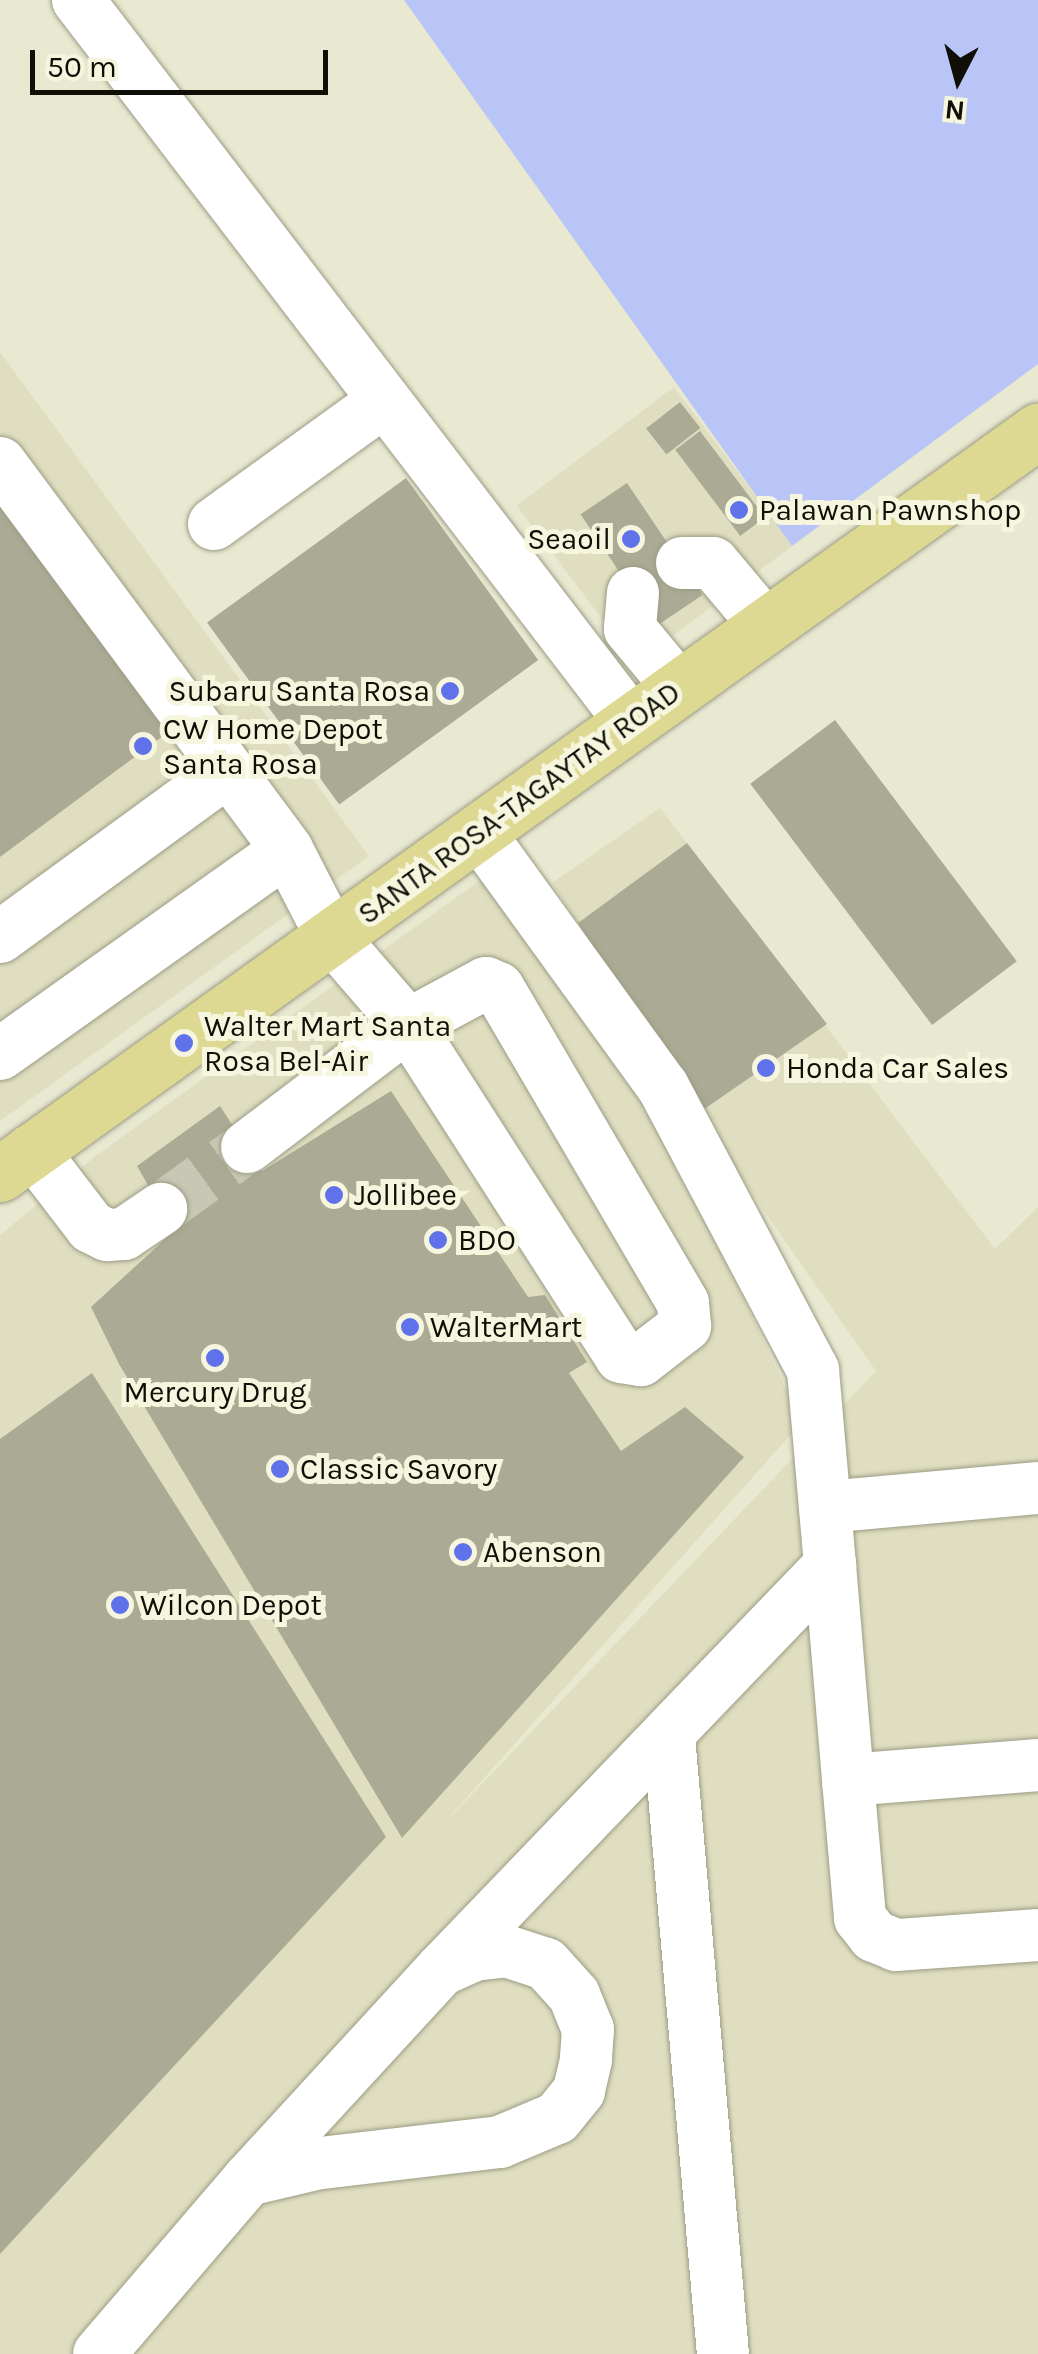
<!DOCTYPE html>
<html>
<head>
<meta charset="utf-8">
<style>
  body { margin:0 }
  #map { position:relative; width:1038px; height:2354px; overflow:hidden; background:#e9e8d1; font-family:Karla,sans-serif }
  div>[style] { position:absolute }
  .built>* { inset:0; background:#dfdec0; transform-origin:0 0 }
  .green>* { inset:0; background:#b8c5f6 }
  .building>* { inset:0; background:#abab95; transform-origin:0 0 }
  .minor-tunnel>* { height:52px; margin-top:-26px; transform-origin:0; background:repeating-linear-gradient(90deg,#c8c7b3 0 52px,transparent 0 78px) }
  .roads { filter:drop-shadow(0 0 2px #9c9c86) drop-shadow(0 0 2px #9c9c86) }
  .minor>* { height:52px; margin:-26px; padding:0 26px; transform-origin:26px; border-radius:26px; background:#fff }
  .major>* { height:55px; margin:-27.5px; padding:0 27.5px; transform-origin:27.5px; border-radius:27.5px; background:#ddd992 }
  .dots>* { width:28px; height:28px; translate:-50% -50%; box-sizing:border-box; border:5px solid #f6f6df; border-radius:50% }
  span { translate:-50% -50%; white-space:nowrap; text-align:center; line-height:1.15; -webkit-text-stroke:10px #f6f6df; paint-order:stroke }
  .poi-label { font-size:30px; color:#0f0f07 }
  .left { translate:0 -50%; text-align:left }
  .right { translate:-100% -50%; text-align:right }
  .street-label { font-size:30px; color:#0f0f07 }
  .north { position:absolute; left:908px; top:30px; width:100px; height:100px; -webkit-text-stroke:8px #f6f6df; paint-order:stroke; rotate:186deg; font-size:28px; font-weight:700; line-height:40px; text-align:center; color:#0f0f07 }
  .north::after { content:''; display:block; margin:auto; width:35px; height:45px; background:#0f0f07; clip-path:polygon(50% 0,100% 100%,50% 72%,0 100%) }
  .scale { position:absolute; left:30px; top:50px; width:298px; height:45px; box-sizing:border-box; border:5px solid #0f0f07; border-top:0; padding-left:12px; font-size:30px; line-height:35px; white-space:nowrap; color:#0f0f07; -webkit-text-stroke:8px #f6f6df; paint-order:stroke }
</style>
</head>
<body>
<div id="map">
  <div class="built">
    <div style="clip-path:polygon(0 352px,369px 856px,0 1121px)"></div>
    <div style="left:674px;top:387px;width:198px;height:197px;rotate:53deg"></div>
    <div style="clip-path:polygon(660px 808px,995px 1249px,1038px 1207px,1038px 2354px,0 2354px,0 1235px,97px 1155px,503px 864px,679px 1165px,802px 1422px,436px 1832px,876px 1371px,766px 1214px,552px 883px)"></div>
  </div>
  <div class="green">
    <div style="clip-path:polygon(404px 0,1038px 0,1038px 364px,792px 546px)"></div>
  </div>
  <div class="building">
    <div style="left:680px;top:402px;width:33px;height:43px;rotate:52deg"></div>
    <div style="left:700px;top:431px;width:108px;height:31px;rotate:53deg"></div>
    <div style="left:406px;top:478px;width:225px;height:246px;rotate:54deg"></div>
    <div style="left:627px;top:483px;width:135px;height:56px;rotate:56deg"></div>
    <div style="clip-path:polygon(0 504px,167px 733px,0 857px)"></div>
    <div style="left:835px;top:720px;width:302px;height:106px;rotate:53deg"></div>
    <div style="clip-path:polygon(687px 843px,827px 1024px,700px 1112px,578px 923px)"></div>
    <div style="clip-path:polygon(391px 1091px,528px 1297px,545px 1295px,587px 1362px,569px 1373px,621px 1451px,685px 1407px,744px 1457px,402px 1838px,119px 1364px,91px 1307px,174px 1231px,137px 1166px,220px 1106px,262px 1171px)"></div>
    <div style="clip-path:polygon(92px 1373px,386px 1837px,0 2254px,0 1439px)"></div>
  </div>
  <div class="minor-tunnel">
    <div style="left:161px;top:1209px;width:106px;rotate:-35.8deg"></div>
  </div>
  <div class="roads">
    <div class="minor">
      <div style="left:78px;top:0;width:909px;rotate:52.55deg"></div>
      <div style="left:0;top:463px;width:482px;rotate:53.4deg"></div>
      <div style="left:287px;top:850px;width:98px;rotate:62.7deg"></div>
      <div style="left:332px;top:937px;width:116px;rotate:49.2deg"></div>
      <div style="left:408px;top:1025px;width:394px;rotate:57.3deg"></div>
      <div style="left:621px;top:1357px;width:20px;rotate:9deg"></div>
      <div style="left:641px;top:1360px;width:56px;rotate:-37.7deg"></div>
      <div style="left:685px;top:1326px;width:23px;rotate:-95deg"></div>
      <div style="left:683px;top:1303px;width:365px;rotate:-120.4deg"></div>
      <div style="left:498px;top:988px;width:13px;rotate:-157deg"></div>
      <div style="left:486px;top:983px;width:89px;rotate:151.7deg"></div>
      <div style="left:408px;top:1025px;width:202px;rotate:142.8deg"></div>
      <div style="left:214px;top:524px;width:206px;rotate:-35.9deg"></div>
      <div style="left:682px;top:563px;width:31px"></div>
      <div style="left:713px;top:563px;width:82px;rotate:49.9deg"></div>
      <div style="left:633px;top:593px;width:36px;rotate:95deg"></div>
      <div style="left:630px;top:629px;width:77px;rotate:50.3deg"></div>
      <div style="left:0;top:937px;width:282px;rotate:-36.1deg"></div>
      <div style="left:0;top:1054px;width:352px;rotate:-35.4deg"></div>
      <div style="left:32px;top:1150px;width:97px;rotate:52.5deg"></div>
      <div style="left:91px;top:1227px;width:18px;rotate:27deg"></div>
      <div style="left:107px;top:1235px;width:17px;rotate:-3deg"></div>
      <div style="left:124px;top:1234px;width:45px;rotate:-34deg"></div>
      <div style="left:825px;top:1507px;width:214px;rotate:-5.1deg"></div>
      <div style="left:830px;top:1565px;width:216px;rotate:85.2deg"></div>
      <div style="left:848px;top:1780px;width:191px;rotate:-4.5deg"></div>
      <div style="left:669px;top:1737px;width:619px;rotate:85deg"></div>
      <div style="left:848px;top:1780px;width:139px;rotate:85deg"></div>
      <div style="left:860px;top:1918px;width:23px;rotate:52deg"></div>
      <div style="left:874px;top:1936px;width:24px;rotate:22deg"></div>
      <div style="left:896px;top:1945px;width:142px;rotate:-4deg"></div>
      <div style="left:441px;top:1970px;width:562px;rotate:-46.15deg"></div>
      <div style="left:830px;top:1565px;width:196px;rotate:-95deg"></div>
      <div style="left:813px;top:1370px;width:320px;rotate:-117.9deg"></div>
      <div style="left:663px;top:1087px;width:316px;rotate:-125.9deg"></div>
      <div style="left:99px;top:2354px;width:229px;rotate:-49.4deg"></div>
      <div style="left:248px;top:2180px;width:285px;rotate:-47.4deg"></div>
      <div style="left:441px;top:1970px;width:36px;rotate:-24deg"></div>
      <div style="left:474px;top:1955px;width:32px;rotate:-7deg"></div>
      <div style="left:506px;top:1951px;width:42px;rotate:18deg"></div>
      <div style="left:546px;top:1964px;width:42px;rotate:47.9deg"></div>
      <div style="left:574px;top:1995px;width:37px;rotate:68deg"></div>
      <div style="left:588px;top:2029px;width:31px;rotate:94deg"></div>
      <div style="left:586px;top:2060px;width:32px;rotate:103deg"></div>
      <div style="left:579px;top:2091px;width:35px;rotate:129deg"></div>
      <div style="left:557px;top:2118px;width:62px;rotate:157.2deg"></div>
      <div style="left:500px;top:2142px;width:181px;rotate:173.3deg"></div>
      <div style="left:320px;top:2163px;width:74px;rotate:166.7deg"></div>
    </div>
    <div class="major">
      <div style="left:0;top:1174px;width:1277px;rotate:-35.6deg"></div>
    </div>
  </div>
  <div class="dots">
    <div style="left:739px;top:510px;background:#5f72ea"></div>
    <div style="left:631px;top:539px;background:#5f72ea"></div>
    <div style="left:450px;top:691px;background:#5f72ea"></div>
    <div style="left:143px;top:746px;background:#5f72ea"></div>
    <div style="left:184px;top:1043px;background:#5f72ea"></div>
    <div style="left:766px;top:1068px;background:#5f72ea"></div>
    <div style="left:334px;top:1195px;background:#5f72ea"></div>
    <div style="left:438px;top:1240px;background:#5f72ea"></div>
    <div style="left:410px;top:1327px;background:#5f72ea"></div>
    <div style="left:215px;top:1358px;background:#5f72ea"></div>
    <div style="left:280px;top:1469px;background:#5f72ea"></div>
    <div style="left:463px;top:1552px;background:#5f72ea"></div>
    <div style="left:120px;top:1605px;background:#5f72ea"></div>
  </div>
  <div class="poi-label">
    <span class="left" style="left:759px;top:510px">Palawan Pawnshop</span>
    <span class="right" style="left:611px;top:539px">Seaoil</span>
    <span class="right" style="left:430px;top:691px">Subaru Santa Rosa</span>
    <span class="left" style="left:163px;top:746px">CW Home Depot<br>Santa Rosa</span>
    <span class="left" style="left:204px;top:1043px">Walter Mart Santa<br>Rosa Bel-Air</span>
    <span class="left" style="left:786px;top:1068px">Honda Car Sales</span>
    <span class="left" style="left:354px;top:1195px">Jollibee</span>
    <span class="left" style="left:458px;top:1240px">BDO</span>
    <span class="left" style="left:430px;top:1327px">WalterMart</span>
    <span style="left:215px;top:1392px">Mercury Drug</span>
    <span class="left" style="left:300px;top:1469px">Classic Savory</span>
    <span class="left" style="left:483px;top:1552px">Abenson</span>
    <span class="left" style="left:140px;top:1605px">Wilcon Depot</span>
  </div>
  <div class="street-label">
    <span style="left:519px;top:803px;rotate:-36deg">SANTA ROSA-TAGAYTAY ROAD</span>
  </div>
  <div class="north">N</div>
  <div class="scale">50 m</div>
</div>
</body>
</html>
